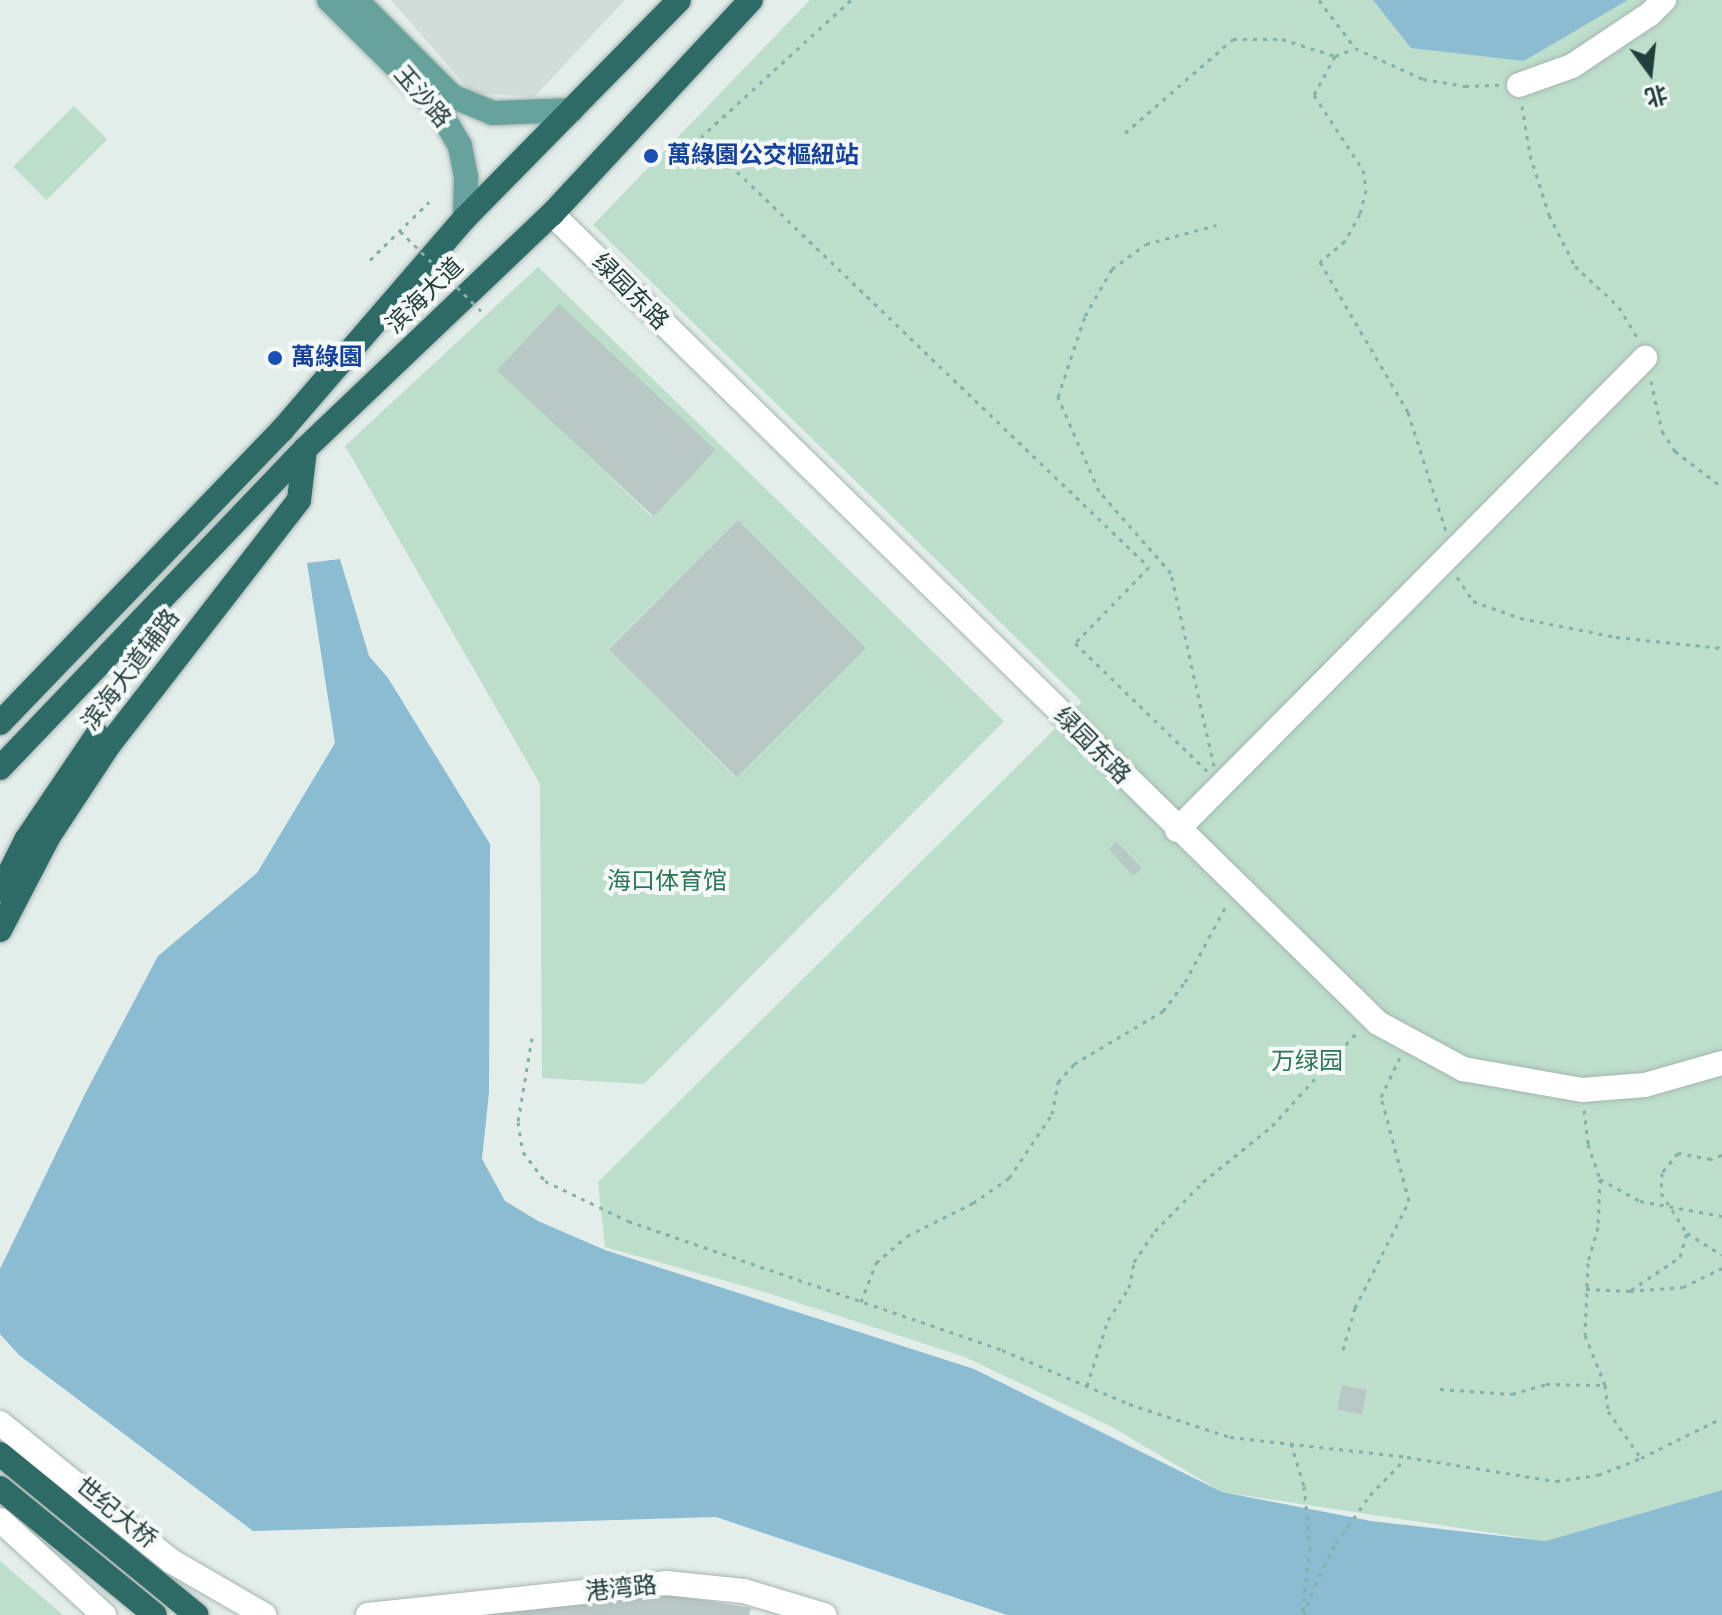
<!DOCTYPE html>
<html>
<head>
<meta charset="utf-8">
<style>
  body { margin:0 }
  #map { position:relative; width:1722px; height:1615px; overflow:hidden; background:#e3edea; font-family:"Fira Sans Condensed","Noto Sans SC",sans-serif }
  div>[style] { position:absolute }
  .built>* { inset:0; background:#d1ddd9 }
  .green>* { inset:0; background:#bcdeca; transform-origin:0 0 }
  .water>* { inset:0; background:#8bbcd2 }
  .building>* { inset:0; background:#b8c8c4; transform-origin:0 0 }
  .path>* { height:3px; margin-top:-1.5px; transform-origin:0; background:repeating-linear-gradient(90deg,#84b0a9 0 4px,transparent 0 10px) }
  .roads { filter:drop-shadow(0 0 2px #a6b5b2) drop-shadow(0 0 2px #a6b5b2) }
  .minor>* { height:24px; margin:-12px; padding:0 12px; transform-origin:12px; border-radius:12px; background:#fff }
  .major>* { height:24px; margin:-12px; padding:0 12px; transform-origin:12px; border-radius:12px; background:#68a29c }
  .highway>* { height:24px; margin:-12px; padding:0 12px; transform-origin:12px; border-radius:12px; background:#2e6b67 }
  .path-bridge>* { height:3px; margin-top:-1.5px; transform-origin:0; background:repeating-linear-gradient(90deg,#84b0a9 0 4px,transparent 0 10px) }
  .dots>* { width:22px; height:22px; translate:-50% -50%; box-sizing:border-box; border:4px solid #f4f9f7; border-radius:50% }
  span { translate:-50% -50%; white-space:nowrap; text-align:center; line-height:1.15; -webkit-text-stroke:8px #f4f9f7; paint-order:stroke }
  .street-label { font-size:24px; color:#233e3b }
  .transit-label { font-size:24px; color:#164399; font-weight:700 }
  .left { translate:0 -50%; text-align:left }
  .park-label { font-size:24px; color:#2d7554 }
  .north { position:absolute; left:1610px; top:32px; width:80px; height:80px; -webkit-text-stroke:6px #f4f9f7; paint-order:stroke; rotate:165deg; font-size:22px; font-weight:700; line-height:32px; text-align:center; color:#233e3b }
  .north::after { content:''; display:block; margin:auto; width:28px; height:36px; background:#233e3b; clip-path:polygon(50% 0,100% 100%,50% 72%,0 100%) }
</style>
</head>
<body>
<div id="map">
  <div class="built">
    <div style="clip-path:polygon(391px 0,625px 0,534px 97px,472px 93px)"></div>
  </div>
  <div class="green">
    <div style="clip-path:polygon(810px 0,1376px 0,1524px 61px,1628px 0,1722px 0,1722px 1490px,1546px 1541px,1222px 1492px,1112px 1427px,965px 1357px,765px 1292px,605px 1247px,598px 1182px,1082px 702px,593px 225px)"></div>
    <div style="left:74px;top:106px;width:47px;height:86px;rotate:45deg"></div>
    <div style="clip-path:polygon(evenodd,538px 267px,1004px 721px,644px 1084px,542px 1078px,540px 784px,345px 446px,538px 267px,497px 369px,714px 451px,651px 516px,497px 369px,538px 267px,738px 520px,866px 648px,735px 777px,608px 649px,738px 520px)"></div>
    <div style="clip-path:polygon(0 1561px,63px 1615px,0 1615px)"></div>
  </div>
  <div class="water">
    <div style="clip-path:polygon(1373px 0,1628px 0,1524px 61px,1411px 48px)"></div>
    <div style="clip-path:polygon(340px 559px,369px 656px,388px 678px,490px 844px,489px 1092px,482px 1159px,505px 1201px,538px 1221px,605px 1250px,974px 1369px,1222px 1492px,1371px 1521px,1546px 1541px,1722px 1490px,1722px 1615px,1007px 1615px,716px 1517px,253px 1531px,19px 1355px,0 1334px,0 1269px,86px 1092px,158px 956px,257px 873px,335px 743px,307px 563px)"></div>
  </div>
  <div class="building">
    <div style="left:559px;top:304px;width:214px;height:91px;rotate:43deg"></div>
    <div style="left:738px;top:520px;width:181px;height:183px;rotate:45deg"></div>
    <div style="clip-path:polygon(1116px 841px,1142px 868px,1133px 876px,1109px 849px)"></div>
    <div style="left:1342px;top:1385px;width:25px;height:25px;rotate:11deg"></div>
    <div style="clip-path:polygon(659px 1593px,751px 1608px,749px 1615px,459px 1615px)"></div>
  </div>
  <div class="path">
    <div style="left:851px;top:0;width:203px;rotate:137.6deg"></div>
    <div style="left:701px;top:137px;width:621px;rotate:43.83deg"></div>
    <div style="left:1149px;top:567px;width:106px;rotate:134.2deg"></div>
    <div style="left:1075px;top:643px;width:184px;rotate:44.1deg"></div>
    <div style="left:1319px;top:0;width:60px;rotate:53.1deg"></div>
    <div style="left:1355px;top:48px;width:75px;rotate:24.5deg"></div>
    <div style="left:1423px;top:79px;width:43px;rotate:9.5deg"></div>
    <div style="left:1465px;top:86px;width:35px;rotate:-2deg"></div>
    <div style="left:1335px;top:56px;width:44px;rotate:118.3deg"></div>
    <div style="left:1314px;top:95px;width:90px;rotate:56.8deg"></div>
    <div style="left:1363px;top:170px;width:20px;rotate:81deg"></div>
    <div style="left:1366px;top:190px;width:25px;rotate:104deg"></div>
    <div style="left:1360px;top:214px;width:31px;rotate:119deg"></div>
    <div style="left:1345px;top:241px;width:33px;rotate:140deg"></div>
    <div style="left:1320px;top:262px;width:174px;rotate:59.6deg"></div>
    <div style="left:1408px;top:412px;width:125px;rotate:72.3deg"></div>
    <div style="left:1522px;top:106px;width:50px;rotate:80.7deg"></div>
    <div style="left:1530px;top:155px;width:63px;rotate:72.4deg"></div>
    <div style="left:1549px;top:215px;width:57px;rotate:63deg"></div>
    <div style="left:1575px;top:266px;width:60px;rotate:43deg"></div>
    <div style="left:1619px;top:307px;width:37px;rotate:59deg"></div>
    <div style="left:1125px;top:133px;width:143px;rotate:-41deg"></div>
    <div style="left:1233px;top:39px;width:49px"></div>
    <div style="left:1282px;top:39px;width:56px;rotate:17.8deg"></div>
    <div style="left:1335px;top:56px;width:20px;rotate:-20deg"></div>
    <div style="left:370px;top:260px;width:83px;rotate:-44.5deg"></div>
    <div style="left:1651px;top:381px;width:51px;rotate:77.6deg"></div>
    <div style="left:1662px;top:431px;width:24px;rotate:57deg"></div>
    <div style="left:1675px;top:451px;width:59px;rotate:37.5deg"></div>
    <div style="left:1457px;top:577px;width:29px;rotate:56deg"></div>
    <div style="left:1473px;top:601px;width:50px;rotate:19.9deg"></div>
    <div style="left:1520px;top:618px;width:98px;rotate:11.2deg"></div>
    <div style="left:1616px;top:637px;width:107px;rotate:5.9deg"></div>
    <div style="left:1214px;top:766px;width:198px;rotate:-102.6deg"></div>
    <div style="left:1171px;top:573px;width:109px;rotate:-131.3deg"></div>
    <div style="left:1099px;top:491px;width:103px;rotate:-113.6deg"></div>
    <div style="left:1058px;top:397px;width:85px;rotate:-71.6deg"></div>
    <div style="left:1085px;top:316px;width:54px;rotate:-60.1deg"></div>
    <div style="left:1112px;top:269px;width:42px;rotate:-36.3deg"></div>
    <div style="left:1146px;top:244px;width:73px;rotate:-15deg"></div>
    <div style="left:532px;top:1038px;width:85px;rotate:99.5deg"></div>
    <div style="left:518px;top:1122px;width:30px;rotate:81deg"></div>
    <div style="left:523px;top:1152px;width:36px;rotate:53deg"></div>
    <div style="left:545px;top:1181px;width:92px;rotate:25.7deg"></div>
    <div style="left:628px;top:1221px;width:396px;rotate:19deg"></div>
    <div style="left:1002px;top:1350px;width:138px;rotate:23deg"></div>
    <div style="left:1129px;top:1404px;width:106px;rotate:18.1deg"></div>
    <div style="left:1230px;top:1437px;width:178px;rotate:6.4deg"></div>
    <div style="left:1407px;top:1457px;width:151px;rotate:9.2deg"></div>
    <div style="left:1556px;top:1481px;width:42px;rotate:-8.1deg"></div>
    <div style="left:1598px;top:1475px;width:46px;rotate:-21.6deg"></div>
    <div style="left:1641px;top:1458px;width:90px;rotate:-26.3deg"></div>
    <div style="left:1584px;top:1110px;width:34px;rotate:83deg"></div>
    <div style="left:1588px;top:1144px;width:37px;rotate:71deg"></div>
    <div style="left:1600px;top:1179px;width:46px;rotate:28.8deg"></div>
    <div style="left:1640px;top:1201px;width:83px;rotate:10.4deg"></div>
    <div style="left:1722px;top:1155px;width:12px;rotate:160deg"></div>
    <div style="left:1711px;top:1159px;width:34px;rotate:-170deg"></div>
    <div style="left:1678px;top:1153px;width:26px;rotate:129deg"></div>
    <div style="left:1662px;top:1173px;width:20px;rotate:93deg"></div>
    <div style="left:1661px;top:1193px;width:48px;rotate:57deg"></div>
    <div style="left:1687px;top:1233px;width:41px;rotate:32.2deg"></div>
    <div style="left:1600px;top:1179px;width:48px;rotate:92.4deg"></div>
    <div style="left:1598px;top:1227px;width:37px;rotate:106deg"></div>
    <div style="left:1588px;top:1263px;width:72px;rotate:92.4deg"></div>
    <div style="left:1585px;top:1335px;width:54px;rotate:68.2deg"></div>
    <div style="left:1605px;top:1385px;width:26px;rotate:83deg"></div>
    <div style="left:1608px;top:1411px;width:57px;rotate:54.9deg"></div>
    <div style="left:1586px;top:1289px;width:44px;rotate:2.6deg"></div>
    <div style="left:1630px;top:1291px;width:53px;rotate:-4.3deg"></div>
    <div style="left:1683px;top:1287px;width:43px;rotate:-26deg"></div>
    <div style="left:1631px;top:1290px;width:59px;rotate:-34deg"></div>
    <div style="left:1680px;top:1257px;width:25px;rotate:-74deg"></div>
    <div style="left:861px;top:1302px;width:42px;rotate:-69deg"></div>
    <div style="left:876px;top:1263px;width:41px;rotate:-41.1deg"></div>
    <div style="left:907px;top:1236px;width:74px;rotate:-26.6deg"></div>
    <div style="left:973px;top:1203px;width:44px;rotate:-34.8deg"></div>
    <div style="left:1009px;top:1178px;width:77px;rotate:-56.1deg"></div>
    <div style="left:1052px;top:1114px;width:33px;rotate:-79deg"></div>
    <div style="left:1058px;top:1082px;width:24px;rotate:-48deg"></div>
    <div style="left:1074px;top:1064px;width:104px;rotate:-30.8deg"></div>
    <div style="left:1163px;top:1011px;width:36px;rotate:-53deg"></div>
    <div style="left:1185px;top:982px;width:89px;rotate:-61.7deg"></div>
    <div style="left:1343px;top:1350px;width:44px;rotate:-74.1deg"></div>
    <div style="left:1355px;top:1308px;width:120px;rotate:-63.2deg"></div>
    <div style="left:1409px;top:1201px;width:108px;rotate:-105.1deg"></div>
    <div style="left:1381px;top:1097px;width:44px;rotate:-64.6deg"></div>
    <div style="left:1087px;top:1386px;width:69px;rotate:-72.3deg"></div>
    <div style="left:1108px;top:1320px;width:38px;rotate:-57deg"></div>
    <div style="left:1129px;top:1288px;width:26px;rotate:-79deg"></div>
    <div style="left:1134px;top:1262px;width:37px;rotate:-56deg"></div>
    <div style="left:1155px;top:1231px;width:69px;rotate:-45.6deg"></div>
    <div style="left:1203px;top:1182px;width:89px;rotate:-39.1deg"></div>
    <div style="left:1272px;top:1126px;width:128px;rotate:-47.8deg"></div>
    <div style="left:1440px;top:1389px;width:72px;rotate:4deg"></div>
    <div style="left:1512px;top:1394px;width:35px;rotate:-16deg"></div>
    <div style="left:1546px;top:1384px;width:59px;rotate:1deg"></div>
    <div style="left:1291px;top:1443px;width:45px;rotate:73.2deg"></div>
    <div style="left:1304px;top:1486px;width:62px;rotate:84.5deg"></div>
    <div style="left:1310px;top:1548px;width:67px;rotate:96.8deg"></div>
    <div style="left:1304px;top:1615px;width:32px;rotate:-70deg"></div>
    <div style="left:1315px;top:1585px;width:47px;rotate:-63.4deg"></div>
    <div style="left:1336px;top:1543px;width:59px;rotate:-54.7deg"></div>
    <div style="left:1370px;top:1495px;width:50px;rotate:-45.8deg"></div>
  </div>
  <div class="roads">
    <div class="minor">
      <div style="left:1519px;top:85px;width:56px;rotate:-19.7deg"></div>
      <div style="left:1572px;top:66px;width:94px;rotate:-33.7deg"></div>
      <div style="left:1650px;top:14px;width:20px;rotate:-45deg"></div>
      <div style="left:552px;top:214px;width:1156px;rotate:44.4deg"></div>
      <div style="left:1378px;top:1023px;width:97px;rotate:28.4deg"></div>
      <div style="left:1463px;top:1069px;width:121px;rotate:10deg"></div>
      <div style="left:1582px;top:1090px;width:63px;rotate:-4.5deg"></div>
      <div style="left:1645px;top:1085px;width:80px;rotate:-15.9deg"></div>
      <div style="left:1177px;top:830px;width:665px;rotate:-45.24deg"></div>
      <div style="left:0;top:1423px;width:220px;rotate:38.9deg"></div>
      <div style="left:171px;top:1561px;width:108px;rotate:30.1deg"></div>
      <div style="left:0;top:1520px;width:141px;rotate:42.4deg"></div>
      <div style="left:368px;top:1615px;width:300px;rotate:-6.1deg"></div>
      <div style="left:666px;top:1583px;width:78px;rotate:5.9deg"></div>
      <div style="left:744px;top:1591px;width:84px;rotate:16.7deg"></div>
    </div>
    <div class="major">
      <div style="left:329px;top:0;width:153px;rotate:44.7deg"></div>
      <div style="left:438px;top:108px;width:44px;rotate:59.9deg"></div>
      <div style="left:460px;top:146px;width:31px;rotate:79deg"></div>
      <div style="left:466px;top:176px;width:42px;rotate:91.4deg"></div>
      <div style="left:356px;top:0;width:136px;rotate:45deg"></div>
      <div style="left:452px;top:96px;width:44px;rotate:22.5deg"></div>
      <div style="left:493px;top:113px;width:79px;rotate:-2.2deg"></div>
    </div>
    <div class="highway">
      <div style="left:0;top:723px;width:407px;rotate:-46.1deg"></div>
      <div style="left:282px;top:430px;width:280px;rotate:-49.2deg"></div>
      <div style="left:465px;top:218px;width:305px;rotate:-45.5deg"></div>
      <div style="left:0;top:768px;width:441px;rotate:-46.3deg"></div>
      <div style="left:305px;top:449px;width:341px;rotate:-43.6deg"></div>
      <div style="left:552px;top:214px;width:292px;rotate:-47.1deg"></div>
      <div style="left:1px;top:890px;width:56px;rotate:-63.4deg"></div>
      <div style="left:26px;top:840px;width:127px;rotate:-55.9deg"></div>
      <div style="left:0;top:930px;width:106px;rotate:-62.5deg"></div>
      <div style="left:49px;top:836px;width:109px;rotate:-56.6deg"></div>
      <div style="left:109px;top:745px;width:310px;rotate:-52.2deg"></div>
      <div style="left:299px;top:500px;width:51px;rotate:-83.3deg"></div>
      <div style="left:0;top:1454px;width:254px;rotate:39.3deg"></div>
      <div style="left:0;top:1488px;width:200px;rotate:39.3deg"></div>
    </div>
  </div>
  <div class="path-bridge">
    <div style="left:400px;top:231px;width:114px;rotate:44.6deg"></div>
  </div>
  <div class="dots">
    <div style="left:651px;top:156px;background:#1a4fb4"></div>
    <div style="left:275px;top:358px;background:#1a4fb4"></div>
  </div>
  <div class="street-label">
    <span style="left:422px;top:97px;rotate:49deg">玉沙路</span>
    <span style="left:630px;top:292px;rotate:45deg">绿园东路</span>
    <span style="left:425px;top:296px;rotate:-44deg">滨海大道</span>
    <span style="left:131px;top:670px;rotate:-53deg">滨海大道辅路</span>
    <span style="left:1092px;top:746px;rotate:45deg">绿园东路</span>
    <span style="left:116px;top:1513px;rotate:39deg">世纪大桥</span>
    <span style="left:621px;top:1589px;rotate:-6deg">港湾路</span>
  </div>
  <div class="transit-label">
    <span class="left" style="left:667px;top:156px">萬綠園公交樞紐站</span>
    <span class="left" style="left:291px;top:358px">萬綠園</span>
  </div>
  <div class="park-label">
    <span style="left:667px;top:882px">海口体育馆</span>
    <span style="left:1307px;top:1062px">万绿园</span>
  </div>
  <div class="north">北</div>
</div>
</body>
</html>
